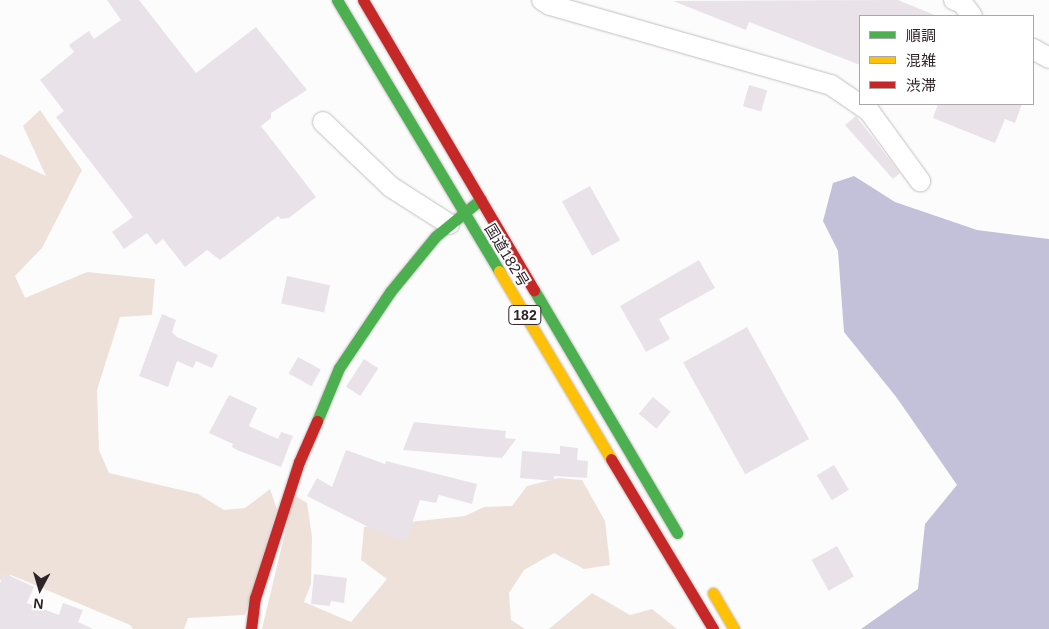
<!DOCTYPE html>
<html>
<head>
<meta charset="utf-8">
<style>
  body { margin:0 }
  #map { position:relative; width:1049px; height:629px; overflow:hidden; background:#fcfcfc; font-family:Arial,"Noto Sans JP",sans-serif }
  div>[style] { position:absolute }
  .green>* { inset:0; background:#eee1d9 }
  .water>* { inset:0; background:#c3c0da }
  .building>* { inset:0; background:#e9e3e9; transform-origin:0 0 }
  .roads { filter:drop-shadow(0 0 1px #c4bec1) drop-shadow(0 0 1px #c4bec1) }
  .street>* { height:20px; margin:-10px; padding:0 10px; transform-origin:10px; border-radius:10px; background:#fff }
  .fast>* { height:11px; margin:-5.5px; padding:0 5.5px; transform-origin:5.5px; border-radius:5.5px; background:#4caf50 }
  .slow>* { height:11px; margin:-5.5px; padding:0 5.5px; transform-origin:5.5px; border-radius:5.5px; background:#ffc107 }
  .jam>* { height:11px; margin:-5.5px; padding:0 5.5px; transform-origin:5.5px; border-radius:5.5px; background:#c62828 }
  span { translate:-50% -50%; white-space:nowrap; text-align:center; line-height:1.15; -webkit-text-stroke:4px #fff; paint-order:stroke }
  .shield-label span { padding:1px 4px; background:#fff; border:1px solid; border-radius:4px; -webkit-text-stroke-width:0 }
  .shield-label { font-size:14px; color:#2e2328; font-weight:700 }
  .street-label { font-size:15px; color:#2e2328 }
  .legend { position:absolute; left:859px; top:15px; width:175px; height:90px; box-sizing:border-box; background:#fff; border:1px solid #aba7a9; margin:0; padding:6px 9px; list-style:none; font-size:15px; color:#2e2328 }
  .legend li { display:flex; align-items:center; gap:10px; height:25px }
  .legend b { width:25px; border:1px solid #aba7a9 }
  .north { position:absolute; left:15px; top:564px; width:50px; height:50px; -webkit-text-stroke:4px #fff; paint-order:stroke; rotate:186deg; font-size:14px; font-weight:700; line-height:20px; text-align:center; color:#2e2328 }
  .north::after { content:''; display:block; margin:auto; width:18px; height:22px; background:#2e2328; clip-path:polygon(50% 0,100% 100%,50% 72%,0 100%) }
</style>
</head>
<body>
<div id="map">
  <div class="green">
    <div style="clip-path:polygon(40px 110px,82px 170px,42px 248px,15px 276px,25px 298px,87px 272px,155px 279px,152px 315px,120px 317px,97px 390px,99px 450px,109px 473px,198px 494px,224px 510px,245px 508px,270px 489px,277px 509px,245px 615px,188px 618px,184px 629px,133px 629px,130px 625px,11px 575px,0 580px,0 154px,46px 176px,23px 126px)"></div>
    <div style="clip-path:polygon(559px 478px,582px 480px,605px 521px,610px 565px,584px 569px,554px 553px,524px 570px,509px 593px,511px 620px,525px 629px,262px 629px,294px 495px,307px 503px,312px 537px,311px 584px,304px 602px,351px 622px,387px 579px,361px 560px,364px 527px,465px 516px,484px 507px,512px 506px,527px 486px)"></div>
    <div style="clip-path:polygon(592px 593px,630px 615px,652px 609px,677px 629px,549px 629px)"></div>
  </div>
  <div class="water">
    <div style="clip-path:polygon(854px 176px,895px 202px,977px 230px,1049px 239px,1049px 629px,861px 629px,918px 589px,925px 524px,957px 485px,897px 398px,844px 332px,838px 251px,823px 221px,833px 183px)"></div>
  </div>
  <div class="building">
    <div style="clip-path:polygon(107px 0,139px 0,196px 73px,256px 27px,307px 90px,271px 113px,271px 118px,261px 126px,316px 197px,289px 218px,281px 219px,278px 216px,220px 260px,207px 250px,185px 267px,163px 239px,156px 245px,147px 233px,124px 249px,112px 232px,133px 217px,56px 117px,64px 111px,40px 80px,74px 52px,69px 45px,89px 31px,94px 39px,121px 20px)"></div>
    <div style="clip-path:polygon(898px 0,937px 16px,860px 16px,860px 65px,749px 22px,746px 30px,673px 1px)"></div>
    <div style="left:749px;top:85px;width:19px;height:22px;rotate:16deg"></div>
    <div style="clip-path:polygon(938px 104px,1022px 104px,1015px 123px,1005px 119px,995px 143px,933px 118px)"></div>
    <div style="clip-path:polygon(856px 116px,900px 173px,893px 179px,845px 125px)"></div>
    <div style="left:590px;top:186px;width:62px;height:32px;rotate:61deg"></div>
    <div style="clip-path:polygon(699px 260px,715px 288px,659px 319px,670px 339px,646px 352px,620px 306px)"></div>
    <div style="left:287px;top:276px;width:44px;height:28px;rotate:12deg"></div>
    <div style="clip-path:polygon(162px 314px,176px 320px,172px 332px,177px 337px,218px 355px,212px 368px,196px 361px,193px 368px,177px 361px,168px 387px,139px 376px)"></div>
    <div style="left:747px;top:327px;width:128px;height:73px;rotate:61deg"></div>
    <div style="left:298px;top:357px;width:26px;height:19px;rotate:29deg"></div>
    <div style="left:364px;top:359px;width:17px;height:33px;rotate:33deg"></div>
    <div style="clip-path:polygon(229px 395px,257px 408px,249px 426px,278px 439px,281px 432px,293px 436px,281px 467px,237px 450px,232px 447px,233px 444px,209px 433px)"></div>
    <div style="left:653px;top:397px;width:23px;height:22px;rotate:40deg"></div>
    <div style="clip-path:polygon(414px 422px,506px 431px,505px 438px,516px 439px,502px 458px,403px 450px)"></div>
    <div style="clip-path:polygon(560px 446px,578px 448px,577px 460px,588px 461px,587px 478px,554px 476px,554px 481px,520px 478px,522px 451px,560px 454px)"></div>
    <div style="clip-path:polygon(346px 450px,385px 464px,386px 461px,477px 484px,472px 504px,439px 495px,436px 503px,420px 500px,406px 541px,374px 530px,307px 496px,317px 478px,332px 487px)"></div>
    <div style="left:834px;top:465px;width:29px;height:20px;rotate:59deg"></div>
    <div style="left:837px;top:546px;width:35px;height:29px;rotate:61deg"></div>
    <div style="clip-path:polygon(4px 573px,34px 587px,27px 603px,59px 615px,63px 603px,83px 610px,78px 622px,93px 629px,0 629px,0 583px)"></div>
    <div style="clip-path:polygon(314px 574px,347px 578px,344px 603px,331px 601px,330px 606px,311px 604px)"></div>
  </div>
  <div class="roads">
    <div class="street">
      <div style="left:542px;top:0;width:9px;rotate:32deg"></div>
      <div style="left:550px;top:5px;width:292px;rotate:15.9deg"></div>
      <div style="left:831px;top:85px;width:46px;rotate:34.4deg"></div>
      <div style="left:869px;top:111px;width:87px;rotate:53.9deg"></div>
      <div style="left:954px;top:0;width:9px;rotate:21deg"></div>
      <div style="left:962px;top:3px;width:16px;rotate:52deg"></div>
      <div style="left:1033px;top:49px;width:18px;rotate:29deg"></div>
      <div style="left:323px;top:122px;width:94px;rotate:43.7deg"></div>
      <div style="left:391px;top:187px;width:69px;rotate:32.5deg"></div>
    </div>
    <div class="fast">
      <div style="left:337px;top:0;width:316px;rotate:59.1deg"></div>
      <div style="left:534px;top:290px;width:282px;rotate:59.5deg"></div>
      <div style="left:317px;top:421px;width:57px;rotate:-67.5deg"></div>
      <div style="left:339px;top:368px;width:92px;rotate:-56.1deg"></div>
      <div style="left:390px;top:292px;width:72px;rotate:-50.6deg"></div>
      <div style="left:436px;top:236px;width:58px;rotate:-39.4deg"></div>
    </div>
    <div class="slow">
      <div style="left:499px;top:271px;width:219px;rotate:59.2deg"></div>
      <div style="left:713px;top:593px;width:42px;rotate:59.7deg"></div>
    </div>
    <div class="jam">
      <div style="left:363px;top:0;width:337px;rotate:59.5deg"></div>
      <div style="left:611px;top:459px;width:198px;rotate:59deg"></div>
      <div style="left:251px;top:629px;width:31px;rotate:-83deg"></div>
      <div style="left:255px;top:598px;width:143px;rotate:-72.1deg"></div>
      <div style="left:299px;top:462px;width:45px;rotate:-66.3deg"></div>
    </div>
  </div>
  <div class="shield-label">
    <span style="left:525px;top:315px">182</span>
  </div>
  <div class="street-label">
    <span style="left:507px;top:255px;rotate:59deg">国道182号</span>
  </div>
  <ul class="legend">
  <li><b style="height:6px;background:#4caf50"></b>順調</li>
  <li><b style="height:6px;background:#ffc107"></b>混雑</li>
  <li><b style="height:6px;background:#c62828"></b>渋滞</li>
  </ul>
  <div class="north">N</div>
</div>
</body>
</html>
